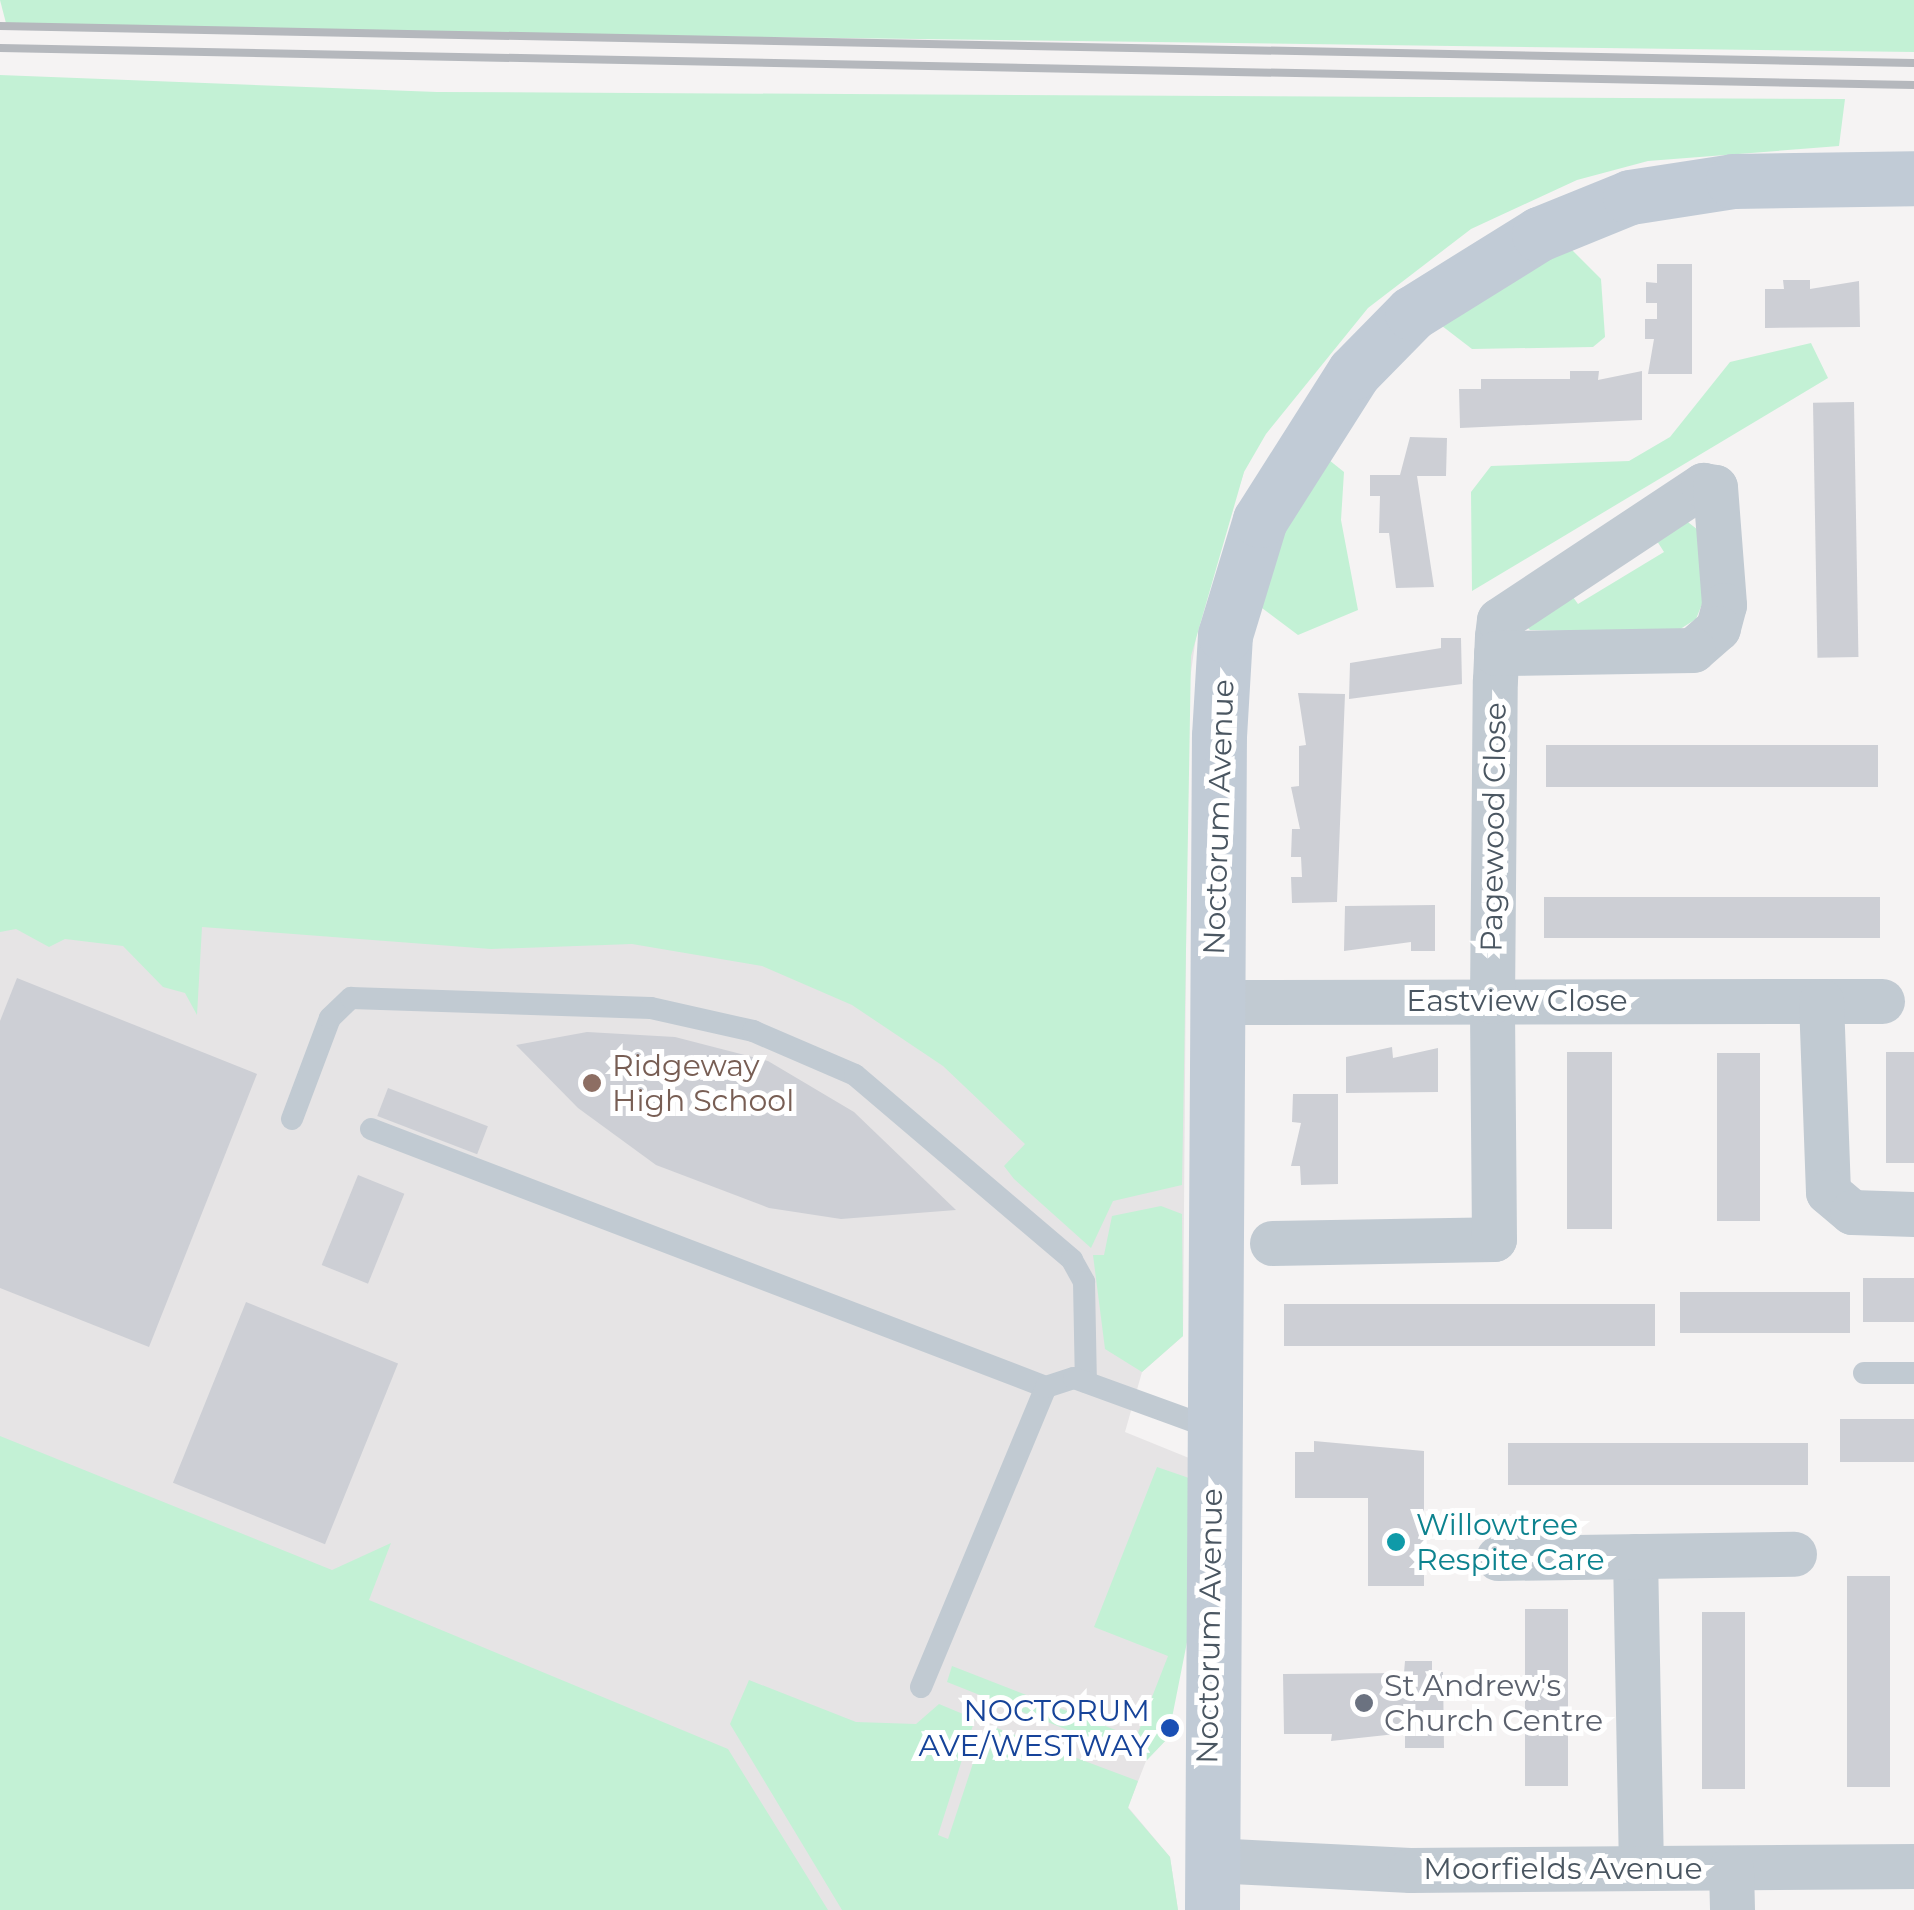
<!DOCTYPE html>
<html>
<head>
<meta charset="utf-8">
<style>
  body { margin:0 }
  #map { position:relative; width:1914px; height:1910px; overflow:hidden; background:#f5f3f3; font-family:Montserrat,sans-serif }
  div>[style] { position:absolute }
  .education>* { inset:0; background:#e6e4e5 }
  .green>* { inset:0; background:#c3f1d5 }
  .building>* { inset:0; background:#cdcfd5; transform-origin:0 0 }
  .lane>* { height:22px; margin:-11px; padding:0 11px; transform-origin:11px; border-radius:11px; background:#c1cad2 }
  .street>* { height:45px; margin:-22.5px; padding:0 22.5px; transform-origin:22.5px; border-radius:22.5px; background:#c1cad2 }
  .secondary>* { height:55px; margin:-27.5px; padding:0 27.5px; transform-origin:27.5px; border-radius:27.5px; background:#c1cbd6 }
  .rail>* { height:8px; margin:-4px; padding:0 4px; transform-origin:4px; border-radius:4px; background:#b5b8bd }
  .dots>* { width:28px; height:28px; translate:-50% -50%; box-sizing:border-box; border:5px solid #fff; border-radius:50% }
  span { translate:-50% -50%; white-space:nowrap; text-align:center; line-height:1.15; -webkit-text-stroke:10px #fff; paint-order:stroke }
  .street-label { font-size:30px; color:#4a5661 }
  .education-label { font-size:30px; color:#785e54 }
  .left { translate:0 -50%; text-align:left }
  .culture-label { font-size:30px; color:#0d838f }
  .worship-label { font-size:30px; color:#5b616d }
  .transit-label { font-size:30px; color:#164399 }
  .right { translate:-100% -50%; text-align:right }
</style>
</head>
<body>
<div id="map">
  <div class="education">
    <div style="clip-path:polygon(0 101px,1244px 472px,1201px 602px,1188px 693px,1183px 1336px,1142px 1372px,1125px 1432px,1189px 1458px,1168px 1738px,1146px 1761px,1128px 1807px,1170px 1857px,1178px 1910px,0 1910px)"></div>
  </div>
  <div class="green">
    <div style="clip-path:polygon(0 0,1914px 0,1914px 52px,7px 27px)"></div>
    <div style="clip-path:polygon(0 75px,437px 92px,1845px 99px,1839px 146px,1648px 161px,1577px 180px,1471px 229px,1368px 308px,1266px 434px,1244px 472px,1191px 656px,1182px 1185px,1113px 1201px,1091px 1248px,1014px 1179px,1004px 1166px,1025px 1144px,943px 1066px,852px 1005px,762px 966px,632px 944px,491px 949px,202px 927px,197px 1015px,185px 993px,163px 987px,123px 946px,65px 939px,49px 947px,16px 929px,0 932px)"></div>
    <div style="clip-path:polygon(1565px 243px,1601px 279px,1605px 337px,1593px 347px,1472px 349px,1433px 319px)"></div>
    <div style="clip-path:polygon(1811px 343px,1828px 378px,1472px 591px,1471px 492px,1491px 466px,1629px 461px,1670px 437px,1730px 362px)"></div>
    <div style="clip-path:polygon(1314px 448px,1344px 472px,1341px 520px,1358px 610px,1298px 635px,1250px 599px)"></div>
    <div style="clip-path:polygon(1680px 516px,1702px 533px,1704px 599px,1696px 619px,1674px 633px,1530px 630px,1521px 621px,1562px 582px,1578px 604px,1664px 552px,1650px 530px)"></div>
    <div style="clip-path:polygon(1161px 1206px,1182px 1214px,1183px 1336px,1142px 1372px,1105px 1349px,1093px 1255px,1104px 1255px,1112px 1216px)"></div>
    <div style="clip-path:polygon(0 1436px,332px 1570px,391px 1543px,369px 1600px,728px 1749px,828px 1910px,0 1910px)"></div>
    <div style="clip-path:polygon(1157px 1467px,1189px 1478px,1190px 1627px,1168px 1738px,1146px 1761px,947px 1682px,952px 1666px,1136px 1738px,1168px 1656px,1094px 1627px)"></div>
    <div style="clip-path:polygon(749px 1680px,856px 1722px,916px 1724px,939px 1704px,975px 1719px,938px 1835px,948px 1839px,986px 1724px,1138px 1781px,1128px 1808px,1170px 1857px,1178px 1910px,842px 1910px,730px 1724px)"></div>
  </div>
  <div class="building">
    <div style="clip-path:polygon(1657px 264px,1692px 264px,1692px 374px,1648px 374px,1654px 339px,1645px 339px,1645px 319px,1657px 319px,1657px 303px,1646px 303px,1646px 282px,1657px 283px)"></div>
    <div style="clip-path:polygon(1783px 280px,1810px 280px,1810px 289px,1859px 281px,1860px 327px,1765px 328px,1765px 289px,1784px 289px)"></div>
    <div style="clip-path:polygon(1570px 371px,1599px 371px,1598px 380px,1642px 371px,1642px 420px,1460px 428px,1459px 389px,1481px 389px,1481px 379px,1570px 379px)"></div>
    <div style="left:1854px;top:402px;width:255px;height:41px;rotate:89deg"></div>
    <div style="clip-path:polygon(1410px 437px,1447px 438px,1446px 476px,1417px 476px,1434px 587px,1396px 588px,1389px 533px,1379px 533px,1380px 496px,1370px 496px,1370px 475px,1400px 475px)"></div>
    <div style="clip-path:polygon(1441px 638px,1461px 638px,1462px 684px,1349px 699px,1350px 663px,1441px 648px)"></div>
    <div style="clip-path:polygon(1298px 693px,1345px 694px,1337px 902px,1292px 903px,1291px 877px,1302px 877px,1301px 857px,1291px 857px,1292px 829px,1300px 829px,1291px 787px,1299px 786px,1299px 746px,1306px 745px)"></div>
    <div style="left:1878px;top:745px;width:42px;height:332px;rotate:90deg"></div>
    <div style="left:1880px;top:897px;width:41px;height:336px;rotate:90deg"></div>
    <div style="clip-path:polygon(1435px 905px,1435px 951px,1411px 951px,1411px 942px,1344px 951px,1345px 906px)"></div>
    <div style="clip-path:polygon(17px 978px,257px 1074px,149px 1347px,0 1288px,0 1021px)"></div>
    <div style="clip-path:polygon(587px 1032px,675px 1037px,768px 1061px,854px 1112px,956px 1210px,841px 1219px,769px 1208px,656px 1165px,578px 1108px,516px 1045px)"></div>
    <div style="clip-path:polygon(1392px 1047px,1393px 1058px,1438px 1048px,1438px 1092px,1346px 1093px,1346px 1057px)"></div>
    <div style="left:1612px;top:1052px;width:177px;height:45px;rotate:90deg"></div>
    <div style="left:1886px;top:1052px;width:28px;height:111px"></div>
    <div style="left:1760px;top:1053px;width:168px;height:43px;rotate:90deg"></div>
    <div style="left:388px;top:1088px;width:107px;height:30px;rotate:21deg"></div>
    <div style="clip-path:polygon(1293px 1094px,1338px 1094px,1338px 1184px,1301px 1185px,1300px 1166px,1291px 1166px,1301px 1123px,1292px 1122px)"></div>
    <div style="left:358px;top:1175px;width:50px;height:97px;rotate:22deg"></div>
    <div style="left:1863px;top:1278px;width:51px;height:44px"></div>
    <div style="left:1680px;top:1292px;width:170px;height:41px"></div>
    <div style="left:246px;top:1302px;width:164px;height:195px;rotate:22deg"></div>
    <div style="left:1284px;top:1304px;width:371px;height:42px"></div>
    <div style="left:1840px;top:1419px;width:74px;height:43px"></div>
    <div style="clip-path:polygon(1314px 1441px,1424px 1451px,1424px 1586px,1368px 1586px,1368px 1498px,1295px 1498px,1295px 1452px,1314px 1452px)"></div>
    <div style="left:1808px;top:1443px;width:42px;height:300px;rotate:90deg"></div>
    <div style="left:1847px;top:1576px;width:43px;height:211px"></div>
    <div style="left:1525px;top:1609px;width:43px;height:177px"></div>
    <div style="left:1702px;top:1612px;width:43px;height:177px"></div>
    <div style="clip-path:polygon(1405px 1661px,1432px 1661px,1432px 1672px,1443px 1672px,1444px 1748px,1405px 1748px,1405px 1733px,1331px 1741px,1332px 1734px,1284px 1734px,1283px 1674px,1404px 1673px)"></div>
  </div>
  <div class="lane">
    <div style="left:292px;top:1119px;width:108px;rotate:-69.4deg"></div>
    <div style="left:330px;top:1018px;width:29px;rotate:-44deg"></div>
    <div style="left:351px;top:998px;width:300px;rotate:1.9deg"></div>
    <div style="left:651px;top:1008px;width:105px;rotate:12.7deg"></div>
    <div style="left:753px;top:1031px;width:111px;rotate:23.3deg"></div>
    <div style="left:855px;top:1075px;width:285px;rotate:40.4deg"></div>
    <div style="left:1072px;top:1260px;width:25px;rotate:61deg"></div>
    <div style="left:1084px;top:1282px;width:100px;rotate:88.9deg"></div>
    <div style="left:371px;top:1129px;width:723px;rotate:20.92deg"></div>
    <div style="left:1864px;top:1373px;width:50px"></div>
    <div style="left:921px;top:1687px;width:325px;rotate:-67.4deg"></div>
    <div style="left:1046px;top:1387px;width:29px;rotate:-18deg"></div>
    <div style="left:1074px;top:1378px;width:149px;rotate:20deg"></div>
  </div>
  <div class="street">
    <div style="left:1821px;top:1001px;width:61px"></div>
    <div style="left:1214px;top:1002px;width:607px;rotate:-0.09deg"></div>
    <div style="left:1821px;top:1001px;width:191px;rotate:87.9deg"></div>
    <div style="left:1828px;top:1192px;width:31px;rotate:40deg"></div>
    <div style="left:1852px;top:1212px;width:62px;rotate:1.8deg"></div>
    <div style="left:1272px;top:1243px;width:222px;rotate:-1deg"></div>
    <div style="left:1494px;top:1239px;width:238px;rotate:-90.5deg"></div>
    <div style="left:1492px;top:1001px;width:321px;rotate:-89.5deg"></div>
    <div style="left:1495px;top:680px;width:44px;rotate:-87.4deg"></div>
    <div style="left:1497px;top:636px;width:16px;rotate:-83deg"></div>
    <div style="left:1499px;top:620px;width:245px;rotate:-33.5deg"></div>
    <div style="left:1703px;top:485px;width:12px;rotate:9deg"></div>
    <div style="left:1715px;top:487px;width:118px;rotate:85.6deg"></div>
    <div style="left:1724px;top:605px;width:24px;rotate:105deg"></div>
    <div style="left:1718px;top:628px;width:33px;rotate:139deg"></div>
    <div style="left:1693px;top:650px;width:197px;rotate:179.1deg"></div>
    <div style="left:1635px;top:1556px;width:312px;rotate:88.9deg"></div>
    <div style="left:1498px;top:1558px;width:296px;rotate:-0.8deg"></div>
    <div style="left:1211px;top:1860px;width:199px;rotate:2.9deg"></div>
    <div style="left:1410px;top:1870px;width:504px;rotate:-0.45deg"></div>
    <div style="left:1731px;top:1868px;width:42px;rotate:88.6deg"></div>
  </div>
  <div class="secondary">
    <div style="left:1212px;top:1910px;width:1174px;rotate:-89.66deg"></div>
    <div style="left:1219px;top:736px;width:101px;rotate:-86.6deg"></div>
    <div style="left:1225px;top:635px;width:120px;rotate:-73.1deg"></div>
    <div style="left:1260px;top:520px;width:175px;rotate:-57.6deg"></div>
    <div style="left:1354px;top:372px;width:83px;rotate:-45.5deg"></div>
    <div style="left:1412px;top:313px;width:150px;rotate:-31.9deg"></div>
    <div style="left:1539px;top:234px;width:98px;rotate:-22.1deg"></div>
    <div style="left:1630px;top:197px;width:104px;rotate:-8.8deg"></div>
    <div style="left:1733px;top:181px;width:181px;rotate:-0.9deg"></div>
  </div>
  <div class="rail">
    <div style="left:0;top:26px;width:1914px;rotate:1.11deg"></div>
    <div style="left:0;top:48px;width:1914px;rotate:1.11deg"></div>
  </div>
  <div class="dots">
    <div style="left:592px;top:1083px;background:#8d6e63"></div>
    <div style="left:1396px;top:1542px;background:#0f9aa8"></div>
    <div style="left:1364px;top:1703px;background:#6b7280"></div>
    <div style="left:1170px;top:1728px;background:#1a4fb4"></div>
  </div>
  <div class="street-label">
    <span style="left:1219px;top:817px;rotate:-88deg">Noctorum Avenue</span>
    <span style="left:1494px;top:827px;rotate:-89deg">Pagewood Close</span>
    <span style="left:1517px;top:1001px">Eastview Close</span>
    <span style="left:1210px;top:1626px;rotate:-89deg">Noctorum Avenue</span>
    <span style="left:1563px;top:1869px">Moorfields Avenue</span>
  </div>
  <div class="education-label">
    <span class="left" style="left:612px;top:1083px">Ridgeway<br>High School</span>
  </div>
  <div class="culture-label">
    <span class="left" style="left:1416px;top:1542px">Willowtree<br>Respite Care</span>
  </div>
  <div class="worship-label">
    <span class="left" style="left:1384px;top:1703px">St Andrew's<br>Church Centre</span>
  </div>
  <div class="transit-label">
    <span class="right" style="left:1150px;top:1728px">NOCTORUM<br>AVE/WESTWAY</span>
  </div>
</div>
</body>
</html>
